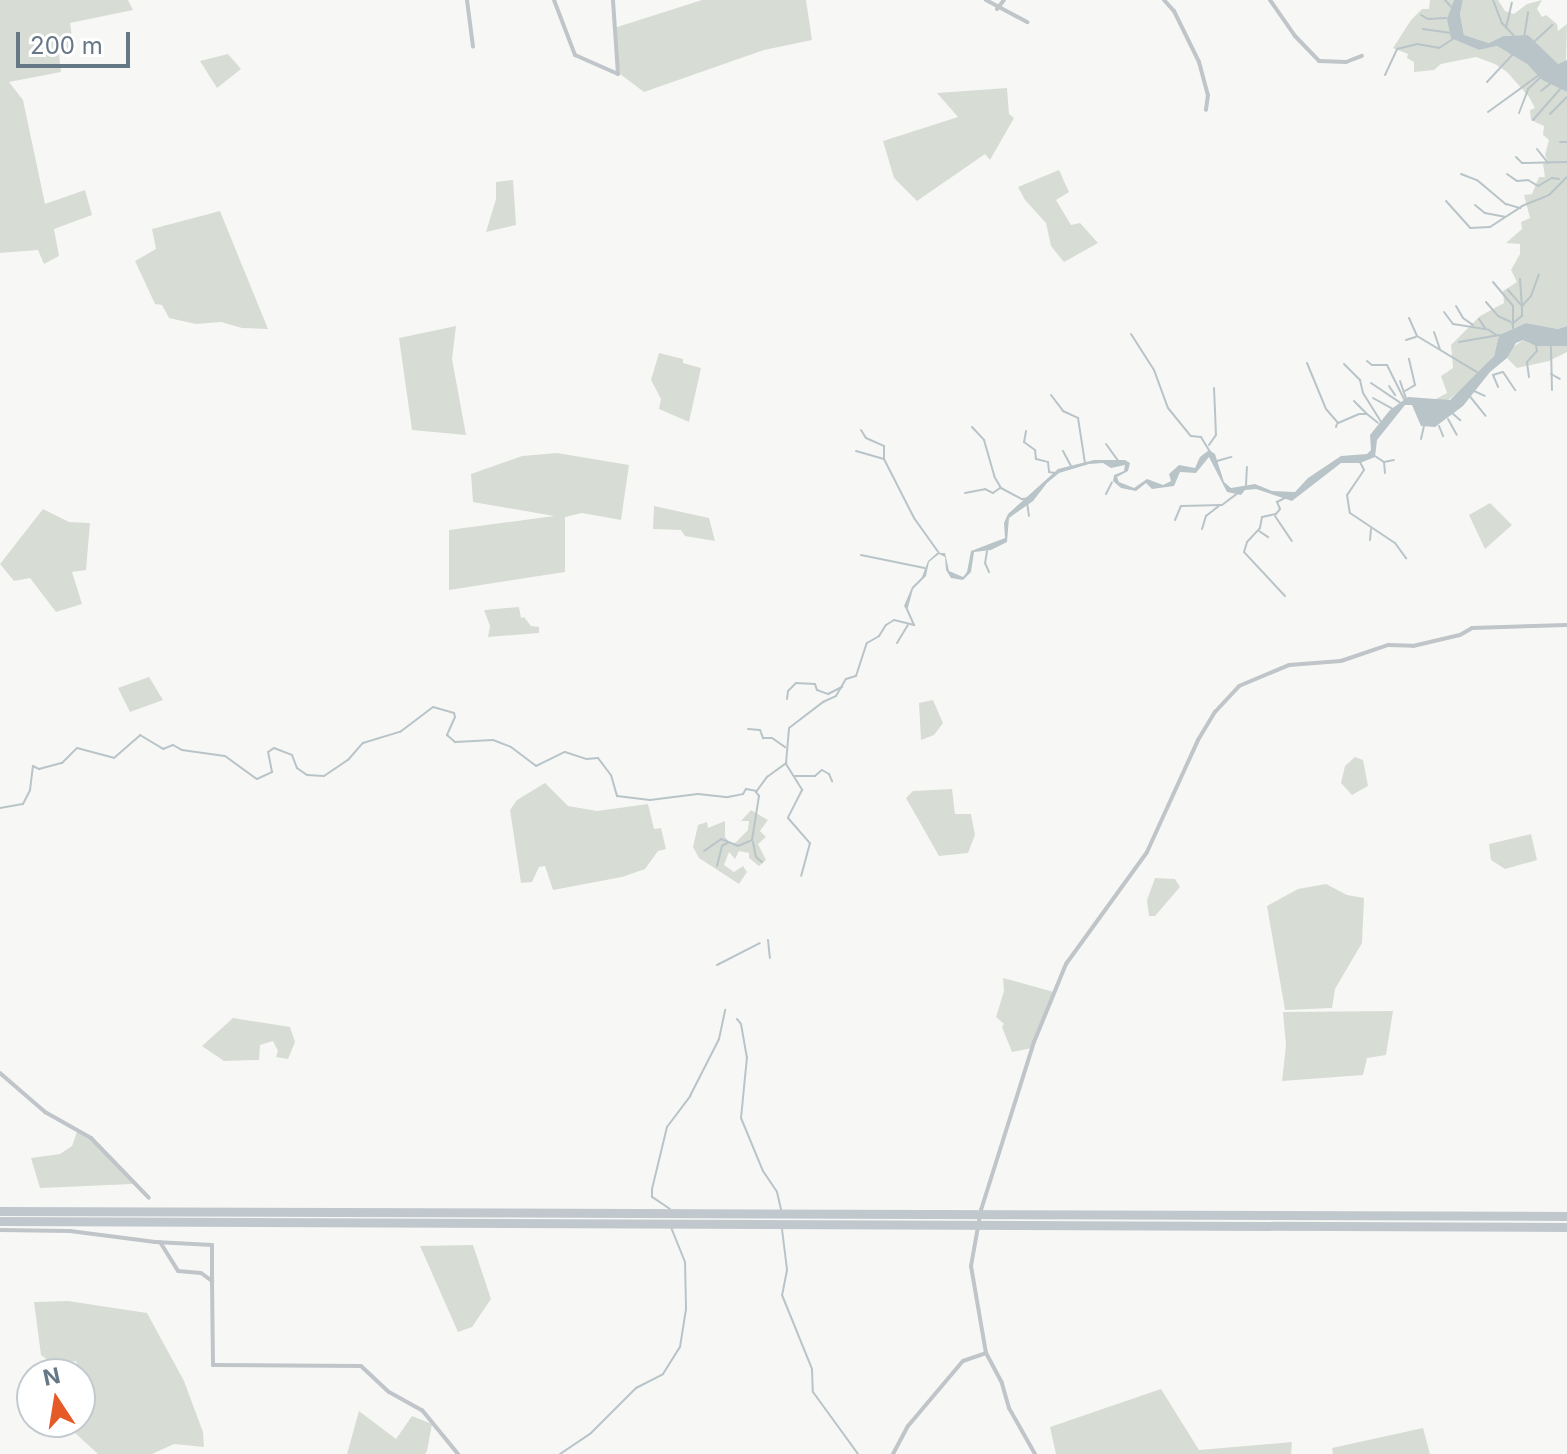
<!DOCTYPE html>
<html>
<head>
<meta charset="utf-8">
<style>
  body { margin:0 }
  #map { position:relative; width:1567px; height:1454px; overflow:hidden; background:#f7f8f5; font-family:Inter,sans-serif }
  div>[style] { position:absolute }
  .green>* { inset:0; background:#d7ddd4 }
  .water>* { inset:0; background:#b9c4c9 }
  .stream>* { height:2px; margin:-1px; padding:0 1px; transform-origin:1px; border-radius:1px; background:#b9c4c9 }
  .street>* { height:4px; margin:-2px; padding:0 2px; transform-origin:2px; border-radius:2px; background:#c0c5c9 }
  .highway>* { height:9px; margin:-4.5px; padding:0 4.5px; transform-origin:4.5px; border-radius:4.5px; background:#c0c8ce }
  span { translate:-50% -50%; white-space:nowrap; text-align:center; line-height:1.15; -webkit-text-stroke:8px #fff; paint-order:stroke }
  .north { position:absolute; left:16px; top:1358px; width:80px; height:80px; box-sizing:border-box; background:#fff; border:2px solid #c2c9cf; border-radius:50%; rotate:348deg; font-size:22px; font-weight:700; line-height:32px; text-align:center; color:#667786 }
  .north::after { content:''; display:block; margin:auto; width:28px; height:36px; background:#e55a27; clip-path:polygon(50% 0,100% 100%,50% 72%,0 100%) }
  .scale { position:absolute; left:16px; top:32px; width:114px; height:36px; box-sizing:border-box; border:4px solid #667786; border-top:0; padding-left:10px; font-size:24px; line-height:28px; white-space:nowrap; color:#667786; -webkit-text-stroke:6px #fff; paint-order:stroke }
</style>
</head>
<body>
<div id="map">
  <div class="green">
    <div style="clip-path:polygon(0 0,128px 0,133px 10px,70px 23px,74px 50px,59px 53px,61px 72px,9px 82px,23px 100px,45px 204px,85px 190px,92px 215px,54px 229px,59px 256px,44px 264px,38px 250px,0 253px)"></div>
    <div style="clip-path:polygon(702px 0,806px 0,812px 40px,764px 50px,644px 92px,620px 74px,614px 28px)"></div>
    <div style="clip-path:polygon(1430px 0,1454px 0,1449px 26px,1452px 38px,1479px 50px,1497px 46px,1527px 64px,1542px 80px,1567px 92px,1567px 326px,1558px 329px,1526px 323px,1499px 335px,1494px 356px,1474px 379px,1446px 402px,1432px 401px,1447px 393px,1441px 376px,1453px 368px,1451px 345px,1480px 316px,1504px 303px,1503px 291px,1517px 282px,1511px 270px,1520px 254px,1520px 244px,1506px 243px,1522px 229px,1521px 222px,1530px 218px,1524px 195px,1532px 194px,1539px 177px,1545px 177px,1543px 164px,1548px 162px,1545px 155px,1549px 140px,1543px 135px,1544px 126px,1531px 120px,1530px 110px,1535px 108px,1529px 97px,1507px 72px,1495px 64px,1476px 57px,1441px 64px,1434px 70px,1414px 72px,1414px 62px,1407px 58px,1408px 54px,1393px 48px,1411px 20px,1422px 9px,1429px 9px)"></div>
    <div style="clip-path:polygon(1463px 0,1498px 0,1505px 11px,1514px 14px,1527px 4px,1542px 0,1537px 9px,1542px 17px,1546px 15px,1557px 24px,1558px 31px,1567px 24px,1566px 61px,1558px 64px,1550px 59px,1528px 35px,1503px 36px,1489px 43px,1464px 35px,1460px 14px)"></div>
    <div style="clip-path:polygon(228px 54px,241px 69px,217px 88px,200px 61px)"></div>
    <div style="clip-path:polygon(1007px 88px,1009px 114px,1014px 118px,990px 160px,985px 154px,917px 201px,894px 178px,883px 141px,958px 117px,937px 93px)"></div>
    <div style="clip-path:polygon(1059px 170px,1069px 192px,1056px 200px,1071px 225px,1080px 223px,1098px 243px,1064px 262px,1051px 246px,1046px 223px,1025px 200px,1018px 187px)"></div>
    <div style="clip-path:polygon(513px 180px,516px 225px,486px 232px,496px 199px,496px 182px)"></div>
    <div style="clip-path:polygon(220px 211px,268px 329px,242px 328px,221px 322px,196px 324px,169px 318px,162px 305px,155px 304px,135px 261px,156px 249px,152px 229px)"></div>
    <div style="clip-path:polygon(456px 326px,452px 359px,466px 435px,412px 430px,399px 338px)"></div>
    <div style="clip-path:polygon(1523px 340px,1536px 346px,1567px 346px,1567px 352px,1549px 361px,1517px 368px,1507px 358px,1509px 350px)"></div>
    <div style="clip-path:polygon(659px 353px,683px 359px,683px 363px,701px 368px,689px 422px,659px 409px,661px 399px,651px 380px)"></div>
    <div style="clip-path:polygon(557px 453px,629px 465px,621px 520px,582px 513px,565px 517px,565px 572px,449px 590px,449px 530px,554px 516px,473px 502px,471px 474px,522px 456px)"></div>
    <div style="clip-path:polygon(1490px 503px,1512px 525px,1485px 549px,1469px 515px)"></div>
    <div style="clip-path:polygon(654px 506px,709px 518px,715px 541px,685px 536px,681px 530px,653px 529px)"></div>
    <div style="clip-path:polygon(43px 509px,69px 522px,90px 523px,86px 570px,72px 572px,82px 604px,56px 612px,30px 578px,14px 581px,0 564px)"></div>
    <div style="clip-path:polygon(519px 607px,521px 618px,524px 617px,531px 626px,539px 627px,539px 633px,488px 637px,490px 626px,484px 610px)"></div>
    <div style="clip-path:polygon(149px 677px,163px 700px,130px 712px,118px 688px)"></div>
    <div style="clip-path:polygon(933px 700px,943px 723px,934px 735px,921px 740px,919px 703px)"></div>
    <div style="clip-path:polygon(1355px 757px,1363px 760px,1368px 786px,1352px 795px,1341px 783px,1345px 766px)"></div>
    <div style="clip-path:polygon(545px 783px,568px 806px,597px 811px,648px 804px,654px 829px,661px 828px,666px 849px,658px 851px,645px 869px,622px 877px,553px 890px,545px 866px,539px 867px,532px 882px,521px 883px,510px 810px,517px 800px)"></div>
    <div style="clip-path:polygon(952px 789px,955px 814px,971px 814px,975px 835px,968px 853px,939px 856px,906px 798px,913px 791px)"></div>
    <div style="clip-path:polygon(751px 810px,768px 820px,760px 831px,766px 837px,758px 844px,766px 860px,759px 866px,749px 858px,749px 853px,739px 851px,735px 859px,729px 852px,724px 865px,734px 872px,743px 866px,747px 872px,739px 884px,699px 858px,693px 847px,698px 825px,707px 822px,708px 828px,725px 821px,725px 837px,732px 845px,736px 842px,748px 830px,749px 821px,741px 821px)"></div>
    <div style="clip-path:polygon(1531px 834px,1537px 860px,1505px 869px,1491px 860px,1489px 844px)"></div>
    <div style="clip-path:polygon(1155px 878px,1175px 879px,1180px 887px,1155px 916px,1149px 916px,1147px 900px)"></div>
    <div style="clip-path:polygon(1326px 884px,1347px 895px,1364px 898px,1362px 943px,1335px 989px,1332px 1008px,1285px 1010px,1267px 906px,1298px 889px)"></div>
    <div style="clip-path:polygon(1003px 978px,1054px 992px,1032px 1048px,1012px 1052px,1002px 1027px,1004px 1024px,996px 1017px,1004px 991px)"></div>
    <div style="clip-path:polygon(1393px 1011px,1386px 1055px,1367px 1058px,1363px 1075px,1282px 1081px,1286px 1045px,1283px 1012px)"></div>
    <div style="clip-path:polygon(233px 1018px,290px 1027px,295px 1042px,288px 1059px,276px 1057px,278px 1051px,273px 1041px,260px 1045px,259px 1060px,224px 1061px,202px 1046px)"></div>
    <div style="clip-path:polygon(78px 1129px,91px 1138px,133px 1184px,40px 1188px,31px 1158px,60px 1154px,72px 1146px)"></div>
    <div style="clip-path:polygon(473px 1245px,491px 1299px,472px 1327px,458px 1332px,420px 1246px)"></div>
    <div style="clip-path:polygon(68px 1301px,147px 1313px,184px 1381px,203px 1432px,204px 1447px,174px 1444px,152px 1454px,98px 1454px,75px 1433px,92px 1406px,76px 1361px,55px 1365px,41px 1355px,34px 1302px)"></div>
    <div style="clip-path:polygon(1161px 1389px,1199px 1450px,1292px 1442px,1291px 1454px,1056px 1454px,1050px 1427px)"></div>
    <div style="clip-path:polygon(359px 1411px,396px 1439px,412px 1416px,432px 1424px,427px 1451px,425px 1454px,347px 1454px)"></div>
    <div style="clip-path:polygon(1423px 1428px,1430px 1454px,1333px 1454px,1332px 1448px)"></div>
  </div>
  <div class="water">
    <div style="clip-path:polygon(1454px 0,1463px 0,1460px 14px,1464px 35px,1489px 43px,1503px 36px,1528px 35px,1558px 64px,1567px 60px,1567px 92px,1542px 80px,1527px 64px,1497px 46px,1479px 50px,1451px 38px,1447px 19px)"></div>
    <div style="clip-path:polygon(1526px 323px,1558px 329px,1567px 326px,1567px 346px,1536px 346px,1523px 340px,1516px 343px,1507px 358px,1490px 372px,1463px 406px,1435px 427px,1421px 426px,1412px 405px,1405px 405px,1377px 440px,1375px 457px,1360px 463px,1341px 463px,1292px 501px,1256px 489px,1245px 490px,1241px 495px,1227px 492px,1209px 457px,1196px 473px,1180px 472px,1174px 486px,1152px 489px,1146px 483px,1136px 491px,1121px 488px,1113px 481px,1114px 475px,1124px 471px,1125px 465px,1111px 468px,1103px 463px,1089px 464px,1059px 473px,1047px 483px,1033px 501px,1009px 518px,1007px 542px,991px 550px,974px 552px,971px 572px,963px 580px,951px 578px,946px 570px,945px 557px,939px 554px,929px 562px,926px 576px,913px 589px,907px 611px,904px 606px,912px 587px,922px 577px,928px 561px,937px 553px,945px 553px,949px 571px,963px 577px,967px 572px,971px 551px,1005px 538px,1004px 523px,1008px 514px,1058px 469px,1094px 460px,1125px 460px,1130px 463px,1128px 471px,1117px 477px,1119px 482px,1134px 488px,1147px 479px,1163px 485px,1171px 481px,1169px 474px,1179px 465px,1195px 468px,1200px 457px,1209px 450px,1215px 454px,1224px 482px,1231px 488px,1255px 484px,1272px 491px,1295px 492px,1308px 478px,1341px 456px,1367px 454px,1371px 450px,1370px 435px,1390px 410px,1408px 397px,1450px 400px,1494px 356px,1499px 335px)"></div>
  </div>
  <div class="stream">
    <div style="left:1445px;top:0;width:12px;rotate:48deg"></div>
    <div style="left:1493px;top:0;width:25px;rotate:69deg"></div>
    <div style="left:1502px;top:23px;width:18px;rotate:47deg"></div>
    <div style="left:1421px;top:15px;width:8px;rotate:30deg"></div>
    <div style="left:1428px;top:19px;width:18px;rotate:-3deg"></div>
    <div style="left:1506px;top:28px;width:26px;rotate:-77deg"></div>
    <div style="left:1423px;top:29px;width:27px;rotate:8deg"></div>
    <div style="left:1524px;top:38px;width:26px;rotate:-81deg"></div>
    <div style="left:1534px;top:42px;width:25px;rotate:-43deg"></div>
    <div style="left:1385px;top:75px;width:29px;rotate:-65deg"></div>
    <div style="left:1397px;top:49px;width:21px;rotate:-14deg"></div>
    <div style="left:1417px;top:44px;width:22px;rotate:10deg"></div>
    <div style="left:1439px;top:48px;width:17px;rotate:-33deg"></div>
    <div style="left:1487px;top:82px;width:37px;rotate:-47deg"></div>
    <div style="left:1541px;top:91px;width:14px;rotate:-39deg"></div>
    <div style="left:1488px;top:112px;width:63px;rotate:-36deg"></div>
    <div style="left:1519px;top:113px;width:26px;rotate:-69deg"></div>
    <div style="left:1528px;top:89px;width:16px;rotate:-43deg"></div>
    <div style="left:1550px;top:114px;width:24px;rotate:-45deg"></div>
    <div style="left:1533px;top:120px;width:43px;rotate:-48.8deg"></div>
    <div style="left:1560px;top:142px;width:7px"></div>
    <div style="left:1537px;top:149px;width:18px;rotate:52deg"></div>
    <div style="left:1516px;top:157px;width:8px;rotate:45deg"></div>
    <div style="left:1522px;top:163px;width:45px;rotate:-1.3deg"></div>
    <div style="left:1461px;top:174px;width:17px;rotate:21deg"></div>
    <div style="left:1477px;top:180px;width:38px;rotate:40deg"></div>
    <div style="left:1506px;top:204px;width:15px;rotate:16deg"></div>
    <div style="left:1507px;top:174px;width:12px;rotate:35deg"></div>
    <div style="left:1517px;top:181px;width:11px;rotate:-5deg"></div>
    <div style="left:1528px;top:180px;width:12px;rotate:31deg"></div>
    <div style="left:1538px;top:186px;width:16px;rotate:-30deg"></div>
    <div style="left:1552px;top:178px;width:7px;rotate:8deg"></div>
    <div style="left:1446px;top:201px;width:36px;rotate:48deg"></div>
    <div style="left:1470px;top:228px;width:20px;rotate:-3deg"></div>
    <div style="left:1490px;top:227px;width:38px;rotate:-33deg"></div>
    <div style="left:1522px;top:206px;width:29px;rotate:-22deg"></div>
    <div style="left:1549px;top:195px;width:25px;rotate:-45deg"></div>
    <div style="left:1475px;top:205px;width:13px;rotate:39deg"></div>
    <div style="left:1485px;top:213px;width:20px;rotate:11deg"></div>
    <div style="left:1520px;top:279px;width:27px;rotate:86deg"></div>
    <div style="left:1493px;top:282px;width:31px;rotate:50deg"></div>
    <div style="left:1513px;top:306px;width:22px;rotate:90deg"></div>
    <div style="left:1508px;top:290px;width:20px;rotate:49deg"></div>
    <div style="left:1486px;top:302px;width:18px;rotate:49deg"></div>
    <div style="left:1498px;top:316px;width:14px;rotate:25deg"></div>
    <div style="left:1456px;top:306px;width:14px;rotate:60deg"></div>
    <div style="left:1463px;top:318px;width:12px;rotate:35deg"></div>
    <div style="left:1444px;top:312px;width:15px;rotate:53deg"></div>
    <div style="left:1453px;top:324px;width:36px;rotate:9deg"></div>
    <div style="left:1489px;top:330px;width:9px;rotate:36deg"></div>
    <div style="left:1409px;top:318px;width:20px;rotate:66deg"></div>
    <div style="left:1417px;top:336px;width:70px;rotate:31deg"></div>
    <div style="left:1479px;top:319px;width:11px;rotate:56deg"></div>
    <div style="left:1512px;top:324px;width:13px;rotate:-39deg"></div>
    <div style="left:1522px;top:316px;width:10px;rotate:-90deg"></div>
    <div style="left:1522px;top:306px;width:13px;rotate:-48deg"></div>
    <div style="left:1531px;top:296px;width:23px;rotate:-70deg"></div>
    <div style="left:1434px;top:332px;width:18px;rotate:71deg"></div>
    <div style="left:1131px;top:334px;width:43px;rotate:57.4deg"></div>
    <div style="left:1154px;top:370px;width:40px;rotate:69.8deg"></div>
    <div style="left:1168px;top:408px;width:36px;rotate:51deg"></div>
    <div style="left:1191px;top:436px;width:10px;rotate:6deg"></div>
    <div style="left:1201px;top:437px;width:17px;rotate:59deg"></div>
    <div style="left:1406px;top:340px;width:10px;rotate:-17deg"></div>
    <div style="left:1459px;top:342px;width:41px;rotate:-9.9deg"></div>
    <div style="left:1551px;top:347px;width:43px;rotate:88.7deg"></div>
    <div style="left:1367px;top:361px;width:6px;rotate:39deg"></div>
    <div style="left:1372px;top:365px;width:15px"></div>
    <div style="left:1387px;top:365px;width:40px;rotate:63.4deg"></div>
    <div style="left:1307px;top:363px;width:50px;rotate:67.6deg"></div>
    <div style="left:1326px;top:409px;width:18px;rotate:49deg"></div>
    <div style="left:1338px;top:423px;width:23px;rotate:-23deg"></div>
    <div style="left:1359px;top:414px;width:8px"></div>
    <div style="left:1367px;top:414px;width:14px;rotate:39deg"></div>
    <div style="left:1344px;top:364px;width:23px;rotate:45deg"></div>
    <div style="left:1360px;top:380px;width:13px;rotate:77deg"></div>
    <div style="left:1363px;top:393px;width:34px;rotate:58deg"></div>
    <div style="left:1551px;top:374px;width:10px;rotate:29deg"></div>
    <div style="left:1493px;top:375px;width:10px;rotate:-17deg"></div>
    <div style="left:1503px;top:372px;width:22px;rotate:56deg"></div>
    <div style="left:1493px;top:375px;width:13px;rotate:67deg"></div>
    <div style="left:1529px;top:377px;width:15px;rotate:-98deg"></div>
    <div style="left:1527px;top:362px;width:15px;rotate:-48deg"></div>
    <div style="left:1537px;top:351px;width:5px;rotate:-101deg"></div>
    <div style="left:1400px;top:381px;width:18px;rotate:71deg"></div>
    <div style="left:1371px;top:383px;width:36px;rotate:34deg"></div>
    <div style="left:1389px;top:386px;width:11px;rotate:56deg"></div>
    <div style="left:1472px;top:390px;width:14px;rotate:25deg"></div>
    <div style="left:1405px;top:391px;width:12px;rotate:-31deg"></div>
    <div style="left:1415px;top:385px;width:27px;rotate:-103deg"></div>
    <div style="left:1468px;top:394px;width:28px;rotate:51deg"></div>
    <div style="left:1051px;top:395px;width:20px;rotate:53deg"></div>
    <div style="left:1063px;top:411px;width:17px;rotate:25deg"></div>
    <div style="left:1078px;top:418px;width:46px;rotate:81.2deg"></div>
    <div style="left:1373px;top:398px;width:23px;rotate:29deg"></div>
    <div style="left:1354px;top:401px;width:18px;rotate:45deg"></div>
    <div style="left:1452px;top:413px;width:11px;rotate:41deg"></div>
    <div style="left:1448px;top:419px;width:18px;rotate:61deg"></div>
    <div style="left:1439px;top:426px;width:11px;rotate:68deg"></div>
    <div style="left:972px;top:427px;width:18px;rotate:47deg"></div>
    <div style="left:984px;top:440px;width:37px;rotate:74deg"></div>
    <div style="left:994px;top:476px;width:14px;rotate:60deg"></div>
    <div style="left:1001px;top:488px;width:24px;rotate:28deg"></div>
    <div style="left:1022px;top:499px;width:9px;rotate:-6deg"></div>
    <div style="left:1336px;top:427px;width:3px;rotate:-72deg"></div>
    <div style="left:861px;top:430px;width:9px;rotate:58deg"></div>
    <div style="left:866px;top:438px;width:20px;rotate:24deg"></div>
    <div style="left:884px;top:446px;width:13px;rotate:90deg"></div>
    <div style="left:1026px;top:431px;width:11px;rotate:100deg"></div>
    <div style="left:1024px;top:442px;width:14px;rotate:36deg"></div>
    <div style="left:1035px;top:450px;width:9px;rotate:84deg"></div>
    <div style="left:1036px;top:459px;width:12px;rotate:14deg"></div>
    <div style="left:1048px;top:462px;width:10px;rotate:84deg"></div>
    <div style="left:1049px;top:472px;width:6px;rotate:9deg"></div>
    <div style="left:1421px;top:439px;width:13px;rotate:-77deg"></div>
    <div style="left:1106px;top:444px;width:22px;rotate:54deg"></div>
    <div style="left:1209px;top:445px;width:12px;rotate:-55deg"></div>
    <div style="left:1216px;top:435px;width:47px;rotate:-92.4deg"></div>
    <div style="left:856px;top:451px;width:29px;rotate:16deg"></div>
    <div style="left:884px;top:459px;width:66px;rotate:63deg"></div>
    <div style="left:914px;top:518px;width:43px;rotate:54.5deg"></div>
    <div style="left:1063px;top:451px;width:19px;rotate:62deg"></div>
    <div style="left:1375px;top:456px;width:11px;rotate:34deg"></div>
    <div style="left:1384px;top:462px;width:11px;rotate:85deg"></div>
    <div style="left:1217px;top:461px;width:15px;rotate:-16deg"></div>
    <div style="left:1360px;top:462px;width:9px;rotate:63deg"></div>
    <div style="left:1364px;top:470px;width:30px;rotate:124deg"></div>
    <div style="left:1347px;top:495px;width:18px;rotate:81deg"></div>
    <div style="left:1350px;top:513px;width:54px;rotate:33.7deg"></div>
    <div style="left:1395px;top:543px;width:19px;rotate:54deg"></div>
    <div style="left:1384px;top:462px;width:10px;rotate:-11deg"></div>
    <div style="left:1246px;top:485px;width:18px;rotate:-87deg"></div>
    <div style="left:965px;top:493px;width:20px;rotate:-11deg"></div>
    <div style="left:985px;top:489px;width:9px;rotate:27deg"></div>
    <div style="left:993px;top:493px;width:9px;rotate:-36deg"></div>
    <div style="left:1106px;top:494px;width:13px;rotate:-63deg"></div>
    <div style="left:1027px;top:502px;width:14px;rotate:82deg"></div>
    <div style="left:1275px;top:516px;width:30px;rotate:56deg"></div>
    <div style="left:1175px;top:520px;width:15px;rotate:-67deg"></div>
    <div style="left:1181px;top:506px;width:41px;rotate:-1.4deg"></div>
    <div style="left:1222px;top:505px;width:21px;rotate:-37deg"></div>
    <div style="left:1202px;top:529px;width:14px;rotate:-73deg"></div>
    <div style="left:1206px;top:516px;width:16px;rotate:-38deg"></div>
    <div style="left:1259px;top:531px;width:11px;rotate:34deg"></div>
    <div style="left:1370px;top:540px;width:11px;rotate:-85deg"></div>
    <div style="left:987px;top:551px;width:12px;rotate:99deg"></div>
    <div style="left:985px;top:563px;width:10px;rotate:66deg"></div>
    <div style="left:861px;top:555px;width:65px;rotate:11.5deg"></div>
    <div style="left:1285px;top:596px;width:60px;rotate:-133deg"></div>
    <div style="left:1244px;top:552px;width:10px;rotate:-73deg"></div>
    <div style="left:1247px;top:542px;width:19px;rotate:-47deg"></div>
    <div style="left:1260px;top:528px;width:11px;rotate:-80deg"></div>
    <div style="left:1262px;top:517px;width:14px;rotate:-12deg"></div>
    <div style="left:1276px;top:514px;width:6px;rotate:-51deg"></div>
    <div style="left:1280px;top:509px;width:8px;rotate:-113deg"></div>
    <div style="left:1277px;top:502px;width:11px;rotate:-27deg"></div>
    <div style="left:897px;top:643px;width:21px;rotate:-59deg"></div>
    <div style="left:787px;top:699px;width:8px;rotate:-83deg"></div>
    <div style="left:788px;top:691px;width:11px;rotate:-45deg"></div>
    <div style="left:796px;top:683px;width:19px;rotate:3deg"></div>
    <div style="left:815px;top:684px;width:6px;rotate:72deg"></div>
    <div style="left:817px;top:690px;width:12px;rotate:20deg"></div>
    <div style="left:828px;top:694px;width:16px;rotate:-27deg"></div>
    <div style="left:748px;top:729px;width:12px;rotate:5deg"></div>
    <div style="left:760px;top:730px;width:9px;rotate:69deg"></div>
    <div style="left:763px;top:738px;width:9px"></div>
    <div style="left:772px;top:738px;width:16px;rotate:35deg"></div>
    <div style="left:786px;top:764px;width:31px;rotate:58deg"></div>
    <div style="left:802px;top:790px;width:31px;rotate:117deg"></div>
    <div style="left:788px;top:818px;width:33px;rotate:49deg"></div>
    <div style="left:810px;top:843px;width:34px;rotate:105deg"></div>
    <div style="left:795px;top:776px;width:20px"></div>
    <div style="left:815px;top:776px;width:9px;rotate:-41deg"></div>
    <div style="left:822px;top:770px;width:8px;rotate:30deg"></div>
    <div style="left:829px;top:774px;width:8px;rotate:67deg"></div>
    <div style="left:0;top:808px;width:23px;rotate:-10deg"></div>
    <div style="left:23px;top:804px;width:16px;rotate:-63deg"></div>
    <div style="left:30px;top:790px;width:24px;rotate:-83deg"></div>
    <div style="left:33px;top:766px;width:7px;rotate:27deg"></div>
    <div style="left:39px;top:769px;width:24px;rotate:-15deg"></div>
    <div style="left:62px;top:763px;width:21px;rotate:-45deg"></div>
    <div style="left:77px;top:748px;width:38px;rotate:15deg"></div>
    <div style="left:114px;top:758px;width:35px;rotate:-41deg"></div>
    <div style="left:140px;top:735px;width:27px;rotate:31deg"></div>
    <div style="left:163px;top:749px;width:11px;rotate:-22deg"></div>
    <div style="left:173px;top:745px;width:10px;rotate:29deg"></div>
    <div style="left:182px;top:750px;width:43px;rotate:7.9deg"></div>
    <div style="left:225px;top:756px;width:39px;rotate:36deg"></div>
    <div style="left:257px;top:779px;width:17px;rotate:-25deg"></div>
    <div style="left:272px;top:772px;width:20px;rotate:-101deg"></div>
    <div style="left:268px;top:752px;width:7px;rotate:-34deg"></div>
    <div style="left:274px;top:748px;width:19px;rotate:21deg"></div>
    <div style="left:292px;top:755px;width:14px;rotate:69deg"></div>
    <div style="left:297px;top:768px;width:12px;rotate:35deg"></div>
    <div style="left:307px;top:775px;width:17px;rotate:3deg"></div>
    <div style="left:324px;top:776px;width:29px;rotate:-34deg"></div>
    <div style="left:348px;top:760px;width:23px;rotate:-49deg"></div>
    <div style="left:363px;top:743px;width:39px;rotate:-17deg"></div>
    <div style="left:400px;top:732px;width:41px;rotate:-37.1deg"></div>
    <div style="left:433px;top:707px;width:22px;rotate:16deg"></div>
    <div style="left:454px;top:713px;width:4px;rotate:76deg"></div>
    <div style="left:455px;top:717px;width:20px;rotate:114deg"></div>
    <div style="left:447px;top:735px;width:11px;rotate:41deg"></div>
    <div style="left:455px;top:742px;width:38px;rotate:-3deg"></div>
    <div style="left:493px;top:740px;width:19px;rotate:21deg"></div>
    <div style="left:511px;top:747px;width:31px;rotate:37deg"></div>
    <div style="left:536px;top:766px;width:32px;rotate:-26deg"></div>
    <div style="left:565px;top:752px;width:23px;rotate:18deg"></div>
    <div style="left:587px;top:759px;width:11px;rotate:-5deg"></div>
    <div style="left:598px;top:758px;width:21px;rotate:53deg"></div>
    <div style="left:611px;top:775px;width:22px;rotate:74deg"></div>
    <div style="left:617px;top:796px;width:33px;rotate:7deg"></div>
    <div style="left:650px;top:800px;width:48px;rotate:-7.1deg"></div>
    <div style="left:698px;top:794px;width:30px;rotate:6deg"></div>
    <div style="left:728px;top:797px;width:15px;rotate:-11deg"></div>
    <div style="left:743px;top:794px;width:6px;rotate:-59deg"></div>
    <div style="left:746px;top:789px;width:11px;rotate:10deg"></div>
    <div style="left:753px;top:842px;width:15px;rotate:79deg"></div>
    <div style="left:756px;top:857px;width:8px;rotate:40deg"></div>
    <div style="left:704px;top:851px;width:21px;rotate:-35deg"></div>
    <div style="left:721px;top:839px;width:18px;rotate:22deg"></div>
    <div style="left:738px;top:846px;width:15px;rotate:-23deg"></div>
    <div style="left:752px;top:840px;width:45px;rotate:-81deg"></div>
    <div style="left:759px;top:796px;width:5px;rotate:-127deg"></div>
    <div style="left:756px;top:792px;width:19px;rotate:-54deg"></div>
    <div style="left:767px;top:777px;width:24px;rotate:-36deg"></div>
    <div style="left:786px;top:763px;width:35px;rotate:-85deg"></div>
    <div style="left:789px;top:728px;width:43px;rotate:-37.4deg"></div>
    <div style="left:823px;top:702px;width:14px;rotate:-25deg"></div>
    <div style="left:836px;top:696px;width:20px;rotate:-60deg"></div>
    <div style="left:846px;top:679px;width:10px;rotate:-17deg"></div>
    <div style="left:856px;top:676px;width:35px;rotate:-72deg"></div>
    <div style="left:867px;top:643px;width:14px;rotate:-30deg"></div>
    <div style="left:879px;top:636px;width:13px;rotate:-58deg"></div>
    <div style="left:886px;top:625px;width:9px;rotate:-32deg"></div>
    <div style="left:894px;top:620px;width:21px;rotate:14deg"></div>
    <div style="left:914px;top:625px;width:17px;rotate:-114deg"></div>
    <div style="left:717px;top:866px;width:21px;rotate:-76deg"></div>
    <div style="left:722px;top:846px;width:6px;rotate:-31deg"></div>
    <div style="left:768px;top:940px;width:18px;rotate:84deg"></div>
    <div style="left:717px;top:965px;width:48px;rotate:-27.1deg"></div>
    <div style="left:737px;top:1019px;width:6px;rotate:51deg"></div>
    <div style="left:741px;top:1024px;width:34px;rotate:80deg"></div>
    <div style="left:747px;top:1057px;width:61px;rotate:95.6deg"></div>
    <div style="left:741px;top:1118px;width:57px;rotate:67.5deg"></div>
    <div style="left:763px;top:1171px;width:25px;rotate:56deg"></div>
    <div style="left:777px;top:1192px;width:18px;rotate:77deg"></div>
    <div style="left:670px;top:1209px;width:22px;rotate:-146deg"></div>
    <div style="left:652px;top:1197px;width:8px;rotate:-90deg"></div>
    <div style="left:652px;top:1189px;width:64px;rotate:-76.4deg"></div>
    <div style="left:667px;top:1127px;width:39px;rotate:-53deg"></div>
    <div style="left:690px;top:1096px;width:64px;rotate:-63deg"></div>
    <div style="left:719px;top:1039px;width:30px;rotate:-78deg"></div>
    <div style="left:782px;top:1229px;width:41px;rotate:83deg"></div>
    <div style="left:787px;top:1270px;width:25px;rotate:101deg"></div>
    <div style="left:782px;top:1295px;width:80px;rotate:67.9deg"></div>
    <div style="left:812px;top:1369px;width:23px;rotate:88deg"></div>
    <div style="left:813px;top:1392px;width:77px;rotate:54deg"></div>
    <div style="left:560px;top:1454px;width:37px;rotate:-34deg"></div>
    <div style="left:591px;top:1433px;width:64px;rotate:-45deg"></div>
    <div style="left:636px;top:1388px;width:30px;rotate:-27deg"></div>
    <div style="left:663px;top:1374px;width:32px;rotate:-58deg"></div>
    <div style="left:680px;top:1347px;width:39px;rotate:-81deg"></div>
    <div style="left:686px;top:1308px;width:46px;rotate:-91.2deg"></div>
    <div style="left:685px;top:1262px;width:37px;rotate:-112deg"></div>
  </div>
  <div class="street">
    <div style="left:467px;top:0;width:47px;rotate:82.7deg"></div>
    <div style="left:554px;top:0;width:59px;rotate:69.1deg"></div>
    <div style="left:575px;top:55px;width:47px;rotate:23.8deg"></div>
    <div style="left:618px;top:74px;width:74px;rotate:-93.9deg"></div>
    <div style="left:986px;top:0;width:47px;rotate:28.2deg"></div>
    <div style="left:1164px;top:0;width:15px;rotate:48deg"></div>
    <div style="left:1174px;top:11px;width:57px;rotate:63.9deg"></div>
    <div style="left:1199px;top:62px;width:34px;rotate:75deg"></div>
    <div style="left:1208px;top:95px;width:15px;rotate:98deg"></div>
    <div style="left:1270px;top:0;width:44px;rotate:55.2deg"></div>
    <div style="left:1295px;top:36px;width:35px;rotate:46deg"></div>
    <div style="left:1319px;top:61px;width:27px;rotate:2deg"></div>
    <div style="left:1346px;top:62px;width:17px;rotate:-21deg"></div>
    <div style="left:997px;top:9px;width:11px;rotate:-52deg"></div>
    <div style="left:0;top:1073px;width:60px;rotate:40.9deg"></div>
    <div style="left:45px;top:1112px;width:53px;rotate:29.5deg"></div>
    <div style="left:91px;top:1138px;width:83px;rotate:46deg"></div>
    <div style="left:0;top:1230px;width:70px;rotate:0.8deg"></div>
    <div style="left:70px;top:1231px;width:86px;rotate:7.4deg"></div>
    <div style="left:155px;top:1242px;width:57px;rotate:3deg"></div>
    <div style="left:212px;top:1245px;width:34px;rotate:90deg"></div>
    <div style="left:160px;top:1242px;width:34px;rotate:58deg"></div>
    <div style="left:178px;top:1271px;width:23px;rotate:5deg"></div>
    <div style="left:201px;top:1273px;width:14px;rotate:36deg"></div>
    <div style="left:212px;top:1281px;width:84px;rotate:89.3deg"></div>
    <div style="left:213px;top:1365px;width:148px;rotate:0.4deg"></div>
    <div style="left:361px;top:1366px;width:38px;rotate:43deg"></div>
    <div style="left:389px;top:1392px;width:38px;rotate:29deg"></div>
    <div style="left:422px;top:1410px;width:57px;rotate:50.7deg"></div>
    <div style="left:893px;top:1454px;width:32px;rotate:-62deg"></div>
    <div style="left:908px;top:1426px;width:85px;rotate:-49.8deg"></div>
    <div style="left:963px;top:1361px;width:24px;rotate:-19deg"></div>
    <div style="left:1035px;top:1454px;width:53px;rotate:-119.5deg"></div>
    <div style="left:1009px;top:1408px;width:26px;rotate:-106deg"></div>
    <div style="left:1002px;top:1383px;width:34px;rotate:-118deg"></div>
    <div style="left:986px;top:1353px;width:88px;rotate:-99.8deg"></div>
    <div style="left:971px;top:1266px;width:57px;rotate:-79.9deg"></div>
    <div style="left:981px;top:1210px;width:176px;rotate:-72.5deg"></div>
    <div style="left:1034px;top:1042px;width:84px;rotate:-67.7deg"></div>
    <div style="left:1066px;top:964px;width:138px;rotate:-54.1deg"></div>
    <div style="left:1147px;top:852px;width:123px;rotate:-65.5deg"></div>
    <div style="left:1198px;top:740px;width:33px;rotate:-59deg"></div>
    <div style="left:1215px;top:712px;width:35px;rotate:-47deg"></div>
    <div style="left:1239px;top:686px;width:54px;rotate:-22.8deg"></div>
    <div style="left:1289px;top:665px;width:52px;rotate:-4.4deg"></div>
    <div style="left:1341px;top:661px;width:50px;rotate:-18.8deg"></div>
    <div style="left:1388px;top:645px;width:25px;rotate:2deg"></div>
    <div style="left:1413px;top:646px;width:48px;rotate:-13.2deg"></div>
    <div style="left:1460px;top:635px;width:14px;rotate:-30deg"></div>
    <div style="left:1472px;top:628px;width:95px;rotate:-1.8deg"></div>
  </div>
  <div class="highway">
    <div style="left:0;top:1211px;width:1567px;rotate:0.18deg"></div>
    <div style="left:0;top:1221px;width:1567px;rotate:0.22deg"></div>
  </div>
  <div class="north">N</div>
  <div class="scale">200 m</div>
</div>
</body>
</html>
